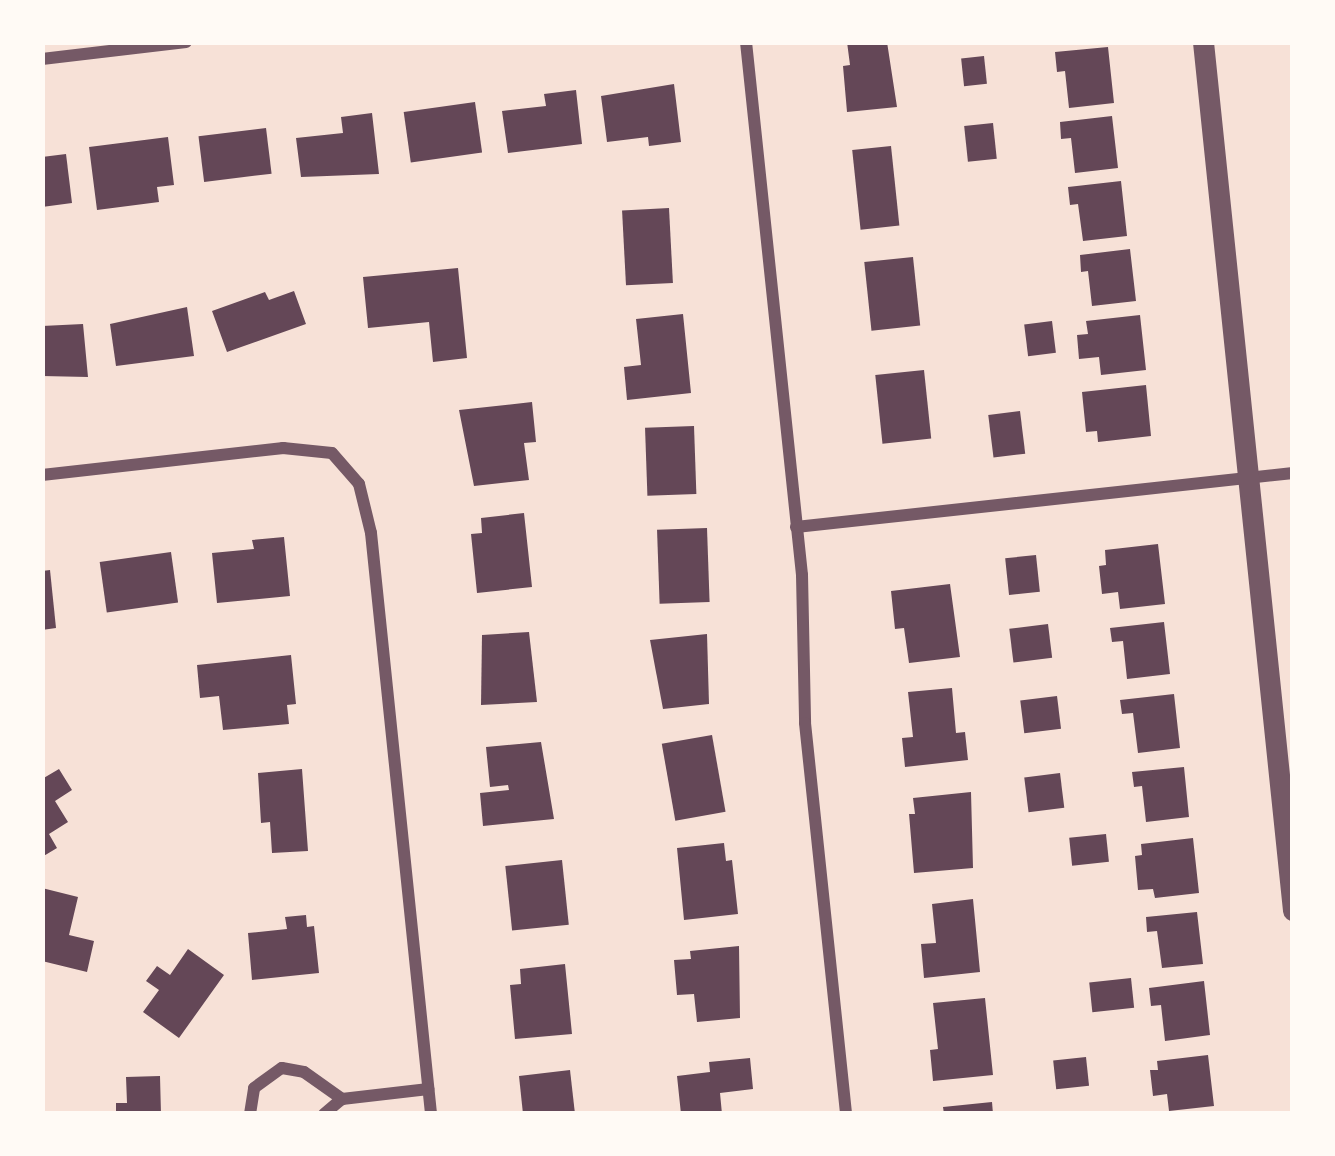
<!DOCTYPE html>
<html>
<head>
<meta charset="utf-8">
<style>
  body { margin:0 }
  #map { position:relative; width:1335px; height:1156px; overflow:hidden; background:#f7e1d7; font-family:Manrope,sans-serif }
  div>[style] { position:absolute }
  .building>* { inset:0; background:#644757; transform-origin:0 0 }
  .minor>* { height:12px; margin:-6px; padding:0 6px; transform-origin:6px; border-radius:6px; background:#755966 }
  .tertiary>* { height:21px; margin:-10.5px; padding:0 10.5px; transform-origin:10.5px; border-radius:10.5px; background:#755966 }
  span { translate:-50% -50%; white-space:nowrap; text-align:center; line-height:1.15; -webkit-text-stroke:12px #fffaf5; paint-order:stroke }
  .frame { position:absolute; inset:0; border:45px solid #fffaf5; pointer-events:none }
</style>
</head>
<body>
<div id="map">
  <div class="building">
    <div style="clip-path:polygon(847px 42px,887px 42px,897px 107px,847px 112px,843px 66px,850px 65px)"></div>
    <div style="clip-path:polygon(1108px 47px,1114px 103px,1069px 108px,1065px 71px,1057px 72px,1055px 52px)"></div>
    <div style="left:984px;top:56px;width:28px;height:23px;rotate:84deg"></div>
    <div style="clip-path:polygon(674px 84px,681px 142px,649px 146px,648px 137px,607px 142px,601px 96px)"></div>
    <div style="clip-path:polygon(576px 90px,582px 144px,508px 153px,502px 111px,546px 106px,544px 94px)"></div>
    <div style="left:475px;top:102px;width:51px;height:72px;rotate:82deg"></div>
    <div style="clip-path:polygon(372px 113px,379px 174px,301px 177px,296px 138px,343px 133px,341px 117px)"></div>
    <div style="clip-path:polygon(1112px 116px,1118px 168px,1075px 173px,1071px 138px,1061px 139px,1060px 122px)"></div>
    <div style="left:993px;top:123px;width:36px;height:29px;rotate:84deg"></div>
    <div style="left:266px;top:128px;width:46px;height:68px;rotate:83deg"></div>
    <div style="clip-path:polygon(168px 137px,174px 185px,157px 187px,159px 202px,97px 210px,89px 147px)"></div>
    <div style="left:891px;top:146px;width:80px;height:39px;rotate:84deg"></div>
    <div style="clip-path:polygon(66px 154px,72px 203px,42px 207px,42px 157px)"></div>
    <div style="clip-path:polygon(1121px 181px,1127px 236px,1083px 241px,1078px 204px,1070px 205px,1068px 187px)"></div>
    <div style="left:669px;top:208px;width:75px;height:47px;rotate:87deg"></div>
    <div style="clip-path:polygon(1130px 249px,1136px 301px,1092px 306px,1088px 271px,1081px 272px,1080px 255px)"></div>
    <div style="left:913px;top:257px;width:69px;height:49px;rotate:84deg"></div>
    <div style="clip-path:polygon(458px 268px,467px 358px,433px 362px,429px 322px,368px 328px,363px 277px)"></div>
    <div style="clip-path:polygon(294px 291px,306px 324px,227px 352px,212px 311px,265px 292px,269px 300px)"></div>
    <div style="clip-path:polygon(187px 307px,194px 356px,116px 366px,110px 324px)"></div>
    <div style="clip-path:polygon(683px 314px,691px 393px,627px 400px,624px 367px,641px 365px,636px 319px)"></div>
    <div style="clip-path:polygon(1140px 315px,1146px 370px,1101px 375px,1099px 357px,1079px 359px,1077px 335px,1088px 334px,1086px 321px)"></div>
    <div style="left:1052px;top:321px;width:32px;height:28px;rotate:83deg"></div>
    <div style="clip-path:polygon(83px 324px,88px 377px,42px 376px,42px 326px)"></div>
    <div style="left:924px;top:370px;width:69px;height:49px;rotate:84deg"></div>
    <div style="clip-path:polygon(1146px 385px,1151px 436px,1098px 442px,1097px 431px,1086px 432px,1082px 392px)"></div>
    <div style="clip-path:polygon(532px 402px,536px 442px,524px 443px,529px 480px,474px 486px,459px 410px)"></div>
    <div style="left:1020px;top:411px;width:43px;height:32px;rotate:83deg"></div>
    <div style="left:694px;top:426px;width:68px;height:49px;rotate:88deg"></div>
    <div style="clip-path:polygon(524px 513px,532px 587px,477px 593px,471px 534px,482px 533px,481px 518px)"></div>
    <div style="left:707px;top:528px;width:74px;height:50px;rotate:88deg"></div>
    <div style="clip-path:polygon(284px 537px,290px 596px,217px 603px,212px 553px,254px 549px,252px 540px)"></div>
    <div style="clip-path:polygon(1158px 544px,1165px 604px,1120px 609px,1118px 592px,1102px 594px,1099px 566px,1106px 565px,1105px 550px)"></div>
    <div style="left:171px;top:552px;width:51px;height:72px;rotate:82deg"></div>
    <div style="left:1036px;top:555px;width:37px;height:31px;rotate:84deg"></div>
    <div style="clip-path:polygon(50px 570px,56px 628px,42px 630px,42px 571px)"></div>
    <div style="clip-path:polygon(950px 584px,960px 657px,909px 663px,904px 628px,895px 629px,891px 591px)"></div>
    <div style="clip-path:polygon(1164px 622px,1170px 674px,1127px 679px,1123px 641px,1112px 642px,1110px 628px)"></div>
    <div style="left:1048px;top:624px;width:34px;height:39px;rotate:83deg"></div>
    <div style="clip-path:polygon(529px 632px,537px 702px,481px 705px,482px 635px)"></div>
    <div style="clip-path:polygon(707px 634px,709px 704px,663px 709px,650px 640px)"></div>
    <div style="clip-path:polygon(291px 655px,296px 704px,287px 705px,289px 724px,223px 730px,219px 696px,200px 698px,197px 665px)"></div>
    <div style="clip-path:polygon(952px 688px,956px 733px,965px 732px,968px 760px,905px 767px,902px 738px,913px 737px,908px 692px)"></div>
    <div style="clip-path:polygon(1174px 694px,1180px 748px,1138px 753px,1133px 713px,1122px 714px,1120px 700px)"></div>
    <div style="left:1057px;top:696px;width:33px;height:37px;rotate:83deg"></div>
    <div style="left:712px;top:735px;width:78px;height:51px;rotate:80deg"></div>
    <div style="clip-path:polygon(541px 742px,554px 819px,483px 826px,480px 793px,509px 790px,508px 785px,490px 787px,486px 747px)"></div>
    <div style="clip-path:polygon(1184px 767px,1189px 817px,1146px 822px,1142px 786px,1134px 787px,1132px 772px)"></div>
    <div style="clip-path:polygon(59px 769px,72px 790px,55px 801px,68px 822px,49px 834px,57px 848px,42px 857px,42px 779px)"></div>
    <div style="clip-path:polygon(302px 769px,308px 851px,272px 853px,270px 822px,261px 823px,258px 773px)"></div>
    <div style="left:1060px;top:773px;width:35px;height:36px;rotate:83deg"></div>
    <div style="clip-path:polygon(971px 792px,973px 868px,914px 873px,909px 814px,915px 814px,913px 798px)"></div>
    <div style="left:1106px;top:834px;width:28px;height:37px;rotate:84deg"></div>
    <div style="clip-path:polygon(1193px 838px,1199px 893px,1155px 898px,1153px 889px,1138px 890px,1135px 856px,1142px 855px,1141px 844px)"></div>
    <div style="clip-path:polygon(724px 843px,726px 861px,732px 860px,738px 914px,684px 920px,677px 848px)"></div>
    <div style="left:562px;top:860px;width:65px;height:57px;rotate:84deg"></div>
    <div style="clip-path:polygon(42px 888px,78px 897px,69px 935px,94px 941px,87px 972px,42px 961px)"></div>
    <div style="clip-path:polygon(973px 899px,980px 972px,924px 978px,921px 944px,936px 943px,932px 904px)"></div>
    <div style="clip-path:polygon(1197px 912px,1203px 964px,1162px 968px,1157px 931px,1147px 932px,1146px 917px)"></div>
    <div style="clip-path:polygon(306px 915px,307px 927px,314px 926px,319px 973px,252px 980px,248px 933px,287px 929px,285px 917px)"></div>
    <div style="clip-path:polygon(739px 946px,740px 1018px,697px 1022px,694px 994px,677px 995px,674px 960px,691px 959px,690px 951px)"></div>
    <div style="clip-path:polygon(188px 949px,224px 975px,179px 1038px,143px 1012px,159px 990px,146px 981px,157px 966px,170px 975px)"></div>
    <div style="clip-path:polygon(565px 964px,572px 1034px,515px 1039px,510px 985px,521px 984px,520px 969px)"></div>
    <div style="left:1131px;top:978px;width:30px;height:42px;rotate:84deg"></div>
    <div style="clip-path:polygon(1204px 981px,1210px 1035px,1165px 1041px,1161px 1005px,1151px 1006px,1149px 988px)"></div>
    <div style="clip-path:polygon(985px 998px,993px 1075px,933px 1081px,930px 1050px,938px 1049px,933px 1003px)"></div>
    <div style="clip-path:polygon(1208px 1055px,1214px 1106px,1169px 1111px,1167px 1094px,1153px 1096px,1150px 1070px,1158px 1070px,1157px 1061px)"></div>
    <div style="left:1086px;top:1057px;width:29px;height:33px;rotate:84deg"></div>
    <div style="clip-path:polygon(750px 1058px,753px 1089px,720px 1093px,722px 1114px,681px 1114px,677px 1076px,710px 1072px,709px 1062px)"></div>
    <div style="clip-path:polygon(570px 1070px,575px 1114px,523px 1114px,519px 1076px)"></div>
    <div style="clip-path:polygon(160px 1076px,161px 1114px,116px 1114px,116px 1103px,127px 1103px,126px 1077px)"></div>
    <div style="clip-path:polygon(992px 1102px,993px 1114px,944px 1114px,943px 1107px)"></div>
  </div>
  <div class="minor">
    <div style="left:746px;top:42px;width:536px;rotate:84deg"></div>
    <div style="left:802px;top:575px;width:148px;rotate:88.8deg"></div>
    <div style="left:805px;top:723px;width:393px;rotate:84deg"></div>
    <div style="left:42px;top:59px;width:145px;rotate:-6.7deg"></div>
    <div style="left:42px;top:475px;width:243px;rotate:-6.4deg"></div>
    <div style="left:283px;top:448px;width:49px;rotate:5.8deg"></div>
    <div style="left:332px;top:453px;width:41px;rotate:48.9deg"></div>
    <div style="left:359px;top:484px;width:50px;rotate:76.2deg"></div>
    <div style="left:371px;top:533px;width:584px;rotate:84.1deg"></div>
    <div style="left:796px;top:527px;width:500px;rotate:-6.2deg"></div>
    <div style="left:250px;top:1114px;width:26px;rotate:-81deg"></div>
    <div style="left:254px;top:1088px;width:34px;rotate:-36deg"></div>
    <div style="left:282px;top:1068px;width:22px;rotate:10deg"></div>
    <div style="left:304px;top:1072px;width:47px;rotate:35.4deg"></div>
    <div style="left:324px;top:1114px;width:23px;rotate:-40deg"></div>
    <div style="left:342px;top:1099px;width:87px;rotate:-6.6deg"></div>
  </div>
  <div class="tertiary">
    <div style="left:1203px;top:42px;width:873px;rotate:84.08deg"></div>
  </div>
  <div class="frame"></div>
</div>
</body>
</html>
